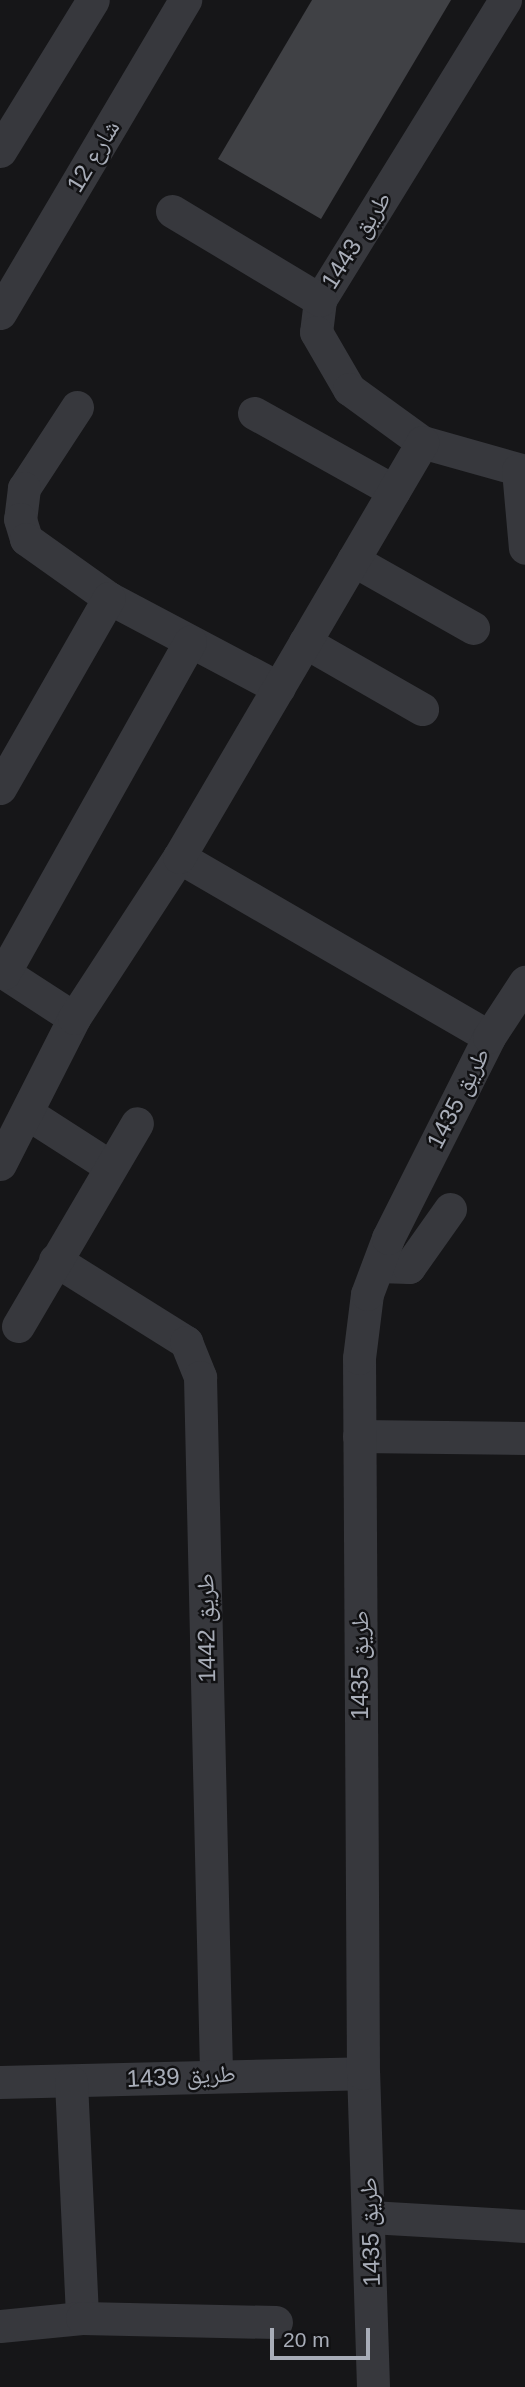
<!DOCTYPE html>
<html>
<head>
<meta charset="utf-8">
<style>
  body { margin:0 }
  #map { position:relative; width:525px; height:2387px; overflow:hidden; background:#161618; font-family:Helvetica,"Noto Naskh Arabic",sans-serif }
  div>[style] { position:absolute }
  .building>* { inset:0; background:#404145 }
  .minor>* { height:33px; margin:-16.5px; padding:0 16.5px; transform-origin:16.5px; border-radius:16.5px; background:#37383d }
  span { translate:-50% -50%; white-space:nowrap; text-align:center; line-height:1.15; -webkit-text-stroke:5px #111113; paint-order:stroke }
  .street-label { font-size:24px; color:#a8adb8 }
  .scale { position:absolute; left:270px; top:2328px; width:100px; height:32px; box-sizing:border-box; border:4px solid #a8adb8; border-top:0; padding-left:9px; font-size:21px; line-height:24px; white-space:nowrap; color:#a8adb8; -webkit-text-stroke:5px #111113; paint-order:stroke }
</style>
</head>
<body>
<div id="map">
  <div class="building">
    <div style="clip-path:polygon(312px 0,451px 0,321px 219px,218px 159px)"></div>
  </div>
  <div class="minor">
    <div style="left:505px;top:0;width:352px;rotate:121.7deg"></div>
    <div style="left:320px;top:300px;width:32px;rotate:97deg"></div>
    <div style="left:316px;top:332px;width:66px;rotate:59.9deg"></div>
    <div style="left:349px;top:389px;width:90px;rotate:36deg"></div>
    <div style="left:422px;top:442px;width:107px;rotate:15.7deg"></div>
    <div style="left:0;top:151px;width:177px;rotate:-58.4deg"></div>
    <div style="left:172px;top:211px;width:173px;rotate:31deg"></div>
    <div style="left:0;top:313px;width:364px;rotate:-59.4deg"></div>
    <div style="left:77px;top:407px;width:97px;rotate:123.2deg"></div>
    <div style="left:24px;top:488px;width:31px;rotate:97deg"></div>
    <div style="left:20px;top:519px;width:21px;rotate:73deg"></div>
    <div style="left:26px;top:539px;width:102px;rotate:35.4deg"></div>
    <div style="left:109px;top:598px;width:192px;rotate:27.9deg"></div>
    <div style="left:254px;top:413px;width:160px;rotate:29.1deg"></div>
    <div style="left:518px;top:470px;width:78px;rotate:84.9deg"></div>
    <div style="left:353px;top:560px;width:138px;rotate:29.5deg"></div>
    <div style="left:305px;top:642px;width:135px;rotate:29.8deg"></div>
    <div style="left:0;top:788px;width:219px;rotate:-60.2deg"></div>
    <div style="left:179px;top:857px;width:358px;rotate:30.1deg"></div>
    <div style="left:0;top:970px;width:88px;rotate:33deg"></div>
    <div style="left:4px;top:973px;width:380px;rotate:-60.7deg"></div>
    <div style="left:30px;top:1115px;width:96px;rotate:32.7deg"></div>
    <div style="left:0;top:1164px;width:164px;rotate:-63.1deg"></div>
    <div style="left:74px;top:1018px;width:192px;rotate:-56.9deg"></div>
    <div style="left:179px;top:857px;width:481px;rotate:-59.6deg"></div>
    <div style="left:55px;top:1260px;width:155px;rotate:32deg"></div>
    <div style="left:186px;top:1342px;width:38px;rotate:68deg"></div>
    <div style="left:200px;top:1377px;width:696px;rotate:88.68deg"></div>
    <div style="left:378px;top:1266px;width:31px;rotate:2deg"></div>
    <div style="left:409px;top:1267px;width:71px;rotate:-54.7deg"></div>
    <div style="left:18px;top:1326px;width:235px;rotate:-59.6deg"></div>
    <div style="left:359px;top:1436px;width:166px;rotate:0.7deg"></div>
    <div style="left:0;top:2082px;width:363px;rotate:-1.4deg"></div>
    <div style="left:71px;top:2082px;width:236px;rotate:87.3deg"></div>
    <div style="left:370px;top:2217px;width:155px;rotate:3.3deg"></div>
    <div style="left:0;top:2326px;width:82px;rotate:-5.6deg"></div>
    <div style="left:82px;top:2318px;width:194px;rotate:1.2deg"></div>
    <div style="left:373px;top:2387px;width:314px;rotate:-91.8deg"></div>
    <div style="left:363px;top:2073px;width:715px;rotate:-90.32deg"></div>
    <div style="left:359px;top:1358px;width:64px;rotate:-82.9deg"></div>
    <div style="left:367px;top:1294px;width:60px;rotate:-69.4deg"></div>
    <div style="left:388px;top:1238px;width:225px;rotate:-63.3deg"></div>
    <div style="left:489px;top:1037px;width:66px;rotate:-56.8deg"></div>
  </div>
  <div class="street-label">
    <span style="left:93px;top:156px;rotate:-59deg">شارع 12</span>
    <span style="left:356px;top:240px;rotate:-58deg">طريق 1443</span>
    <span style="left:458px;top:1098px;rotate:-63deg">طريق 1435</span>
    <span style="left:206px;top:1628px;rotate:-91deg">طريق 1442</span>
    <span style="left:360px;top:1665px;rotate:-90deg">طريق 1435</span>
    <span style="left:181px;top:2076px;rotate:-3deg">طريق 1439</span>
    <span style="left:370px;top:2232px;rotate:-92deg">طريق 1435</span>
  </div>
  <div class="scale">20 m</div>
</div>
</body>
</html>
